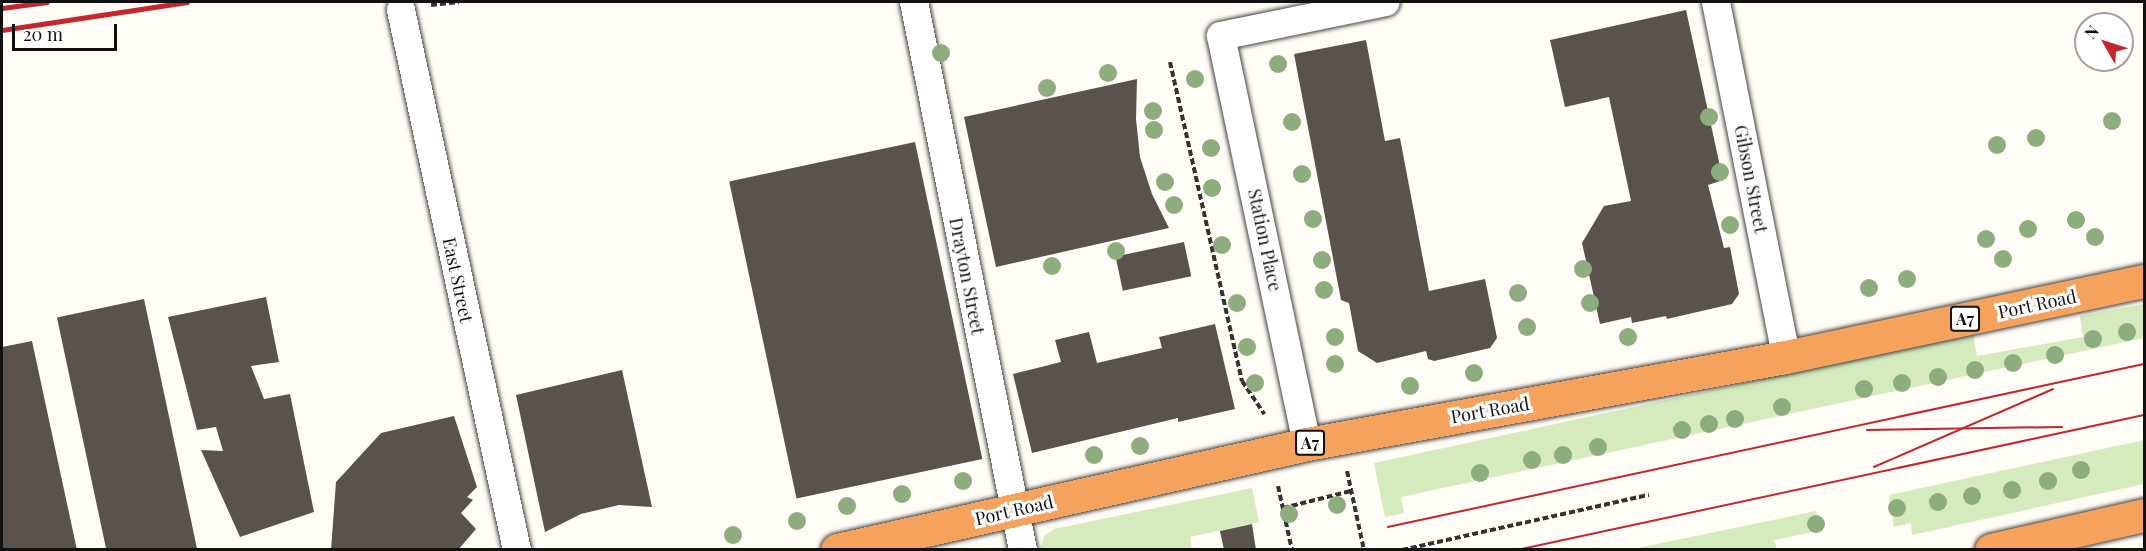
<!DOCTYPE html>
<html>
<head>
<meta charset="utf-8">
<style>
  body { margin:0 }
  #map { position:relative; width:2146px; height:551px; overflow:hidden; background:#fffdf5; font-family:"Playfair Display",serif }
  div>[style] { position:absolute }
  .green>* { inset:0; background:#d5ebbd }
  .building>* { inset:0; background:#5a524d; transform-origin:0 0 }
  .path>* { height:4px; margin-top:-2px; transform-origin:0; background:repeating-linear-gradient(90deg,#333 0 6px,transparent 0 9px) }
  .roads { filter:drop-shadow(0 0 2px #444) drop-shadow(0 0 2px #444) }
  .street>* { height:28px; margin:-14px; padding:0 14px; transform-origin:14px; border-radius:14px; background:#fff }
  .highway>* { height:33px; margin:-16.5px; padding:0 16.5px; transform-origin:16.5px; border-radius:16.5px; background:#f5a25d }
  .tram>* { height:1.5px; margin:-0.75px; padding:0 0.75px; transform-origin:0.75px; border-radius:0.75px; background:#c4262e }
  .rail>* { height:4.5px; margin:-2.25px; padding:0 2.25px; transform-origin:2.25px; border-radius:2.25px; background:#c4262e }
  .trees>* { width:18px; height:18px; margin:-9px; border-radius:50%; background:#8dad7f }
  span { translate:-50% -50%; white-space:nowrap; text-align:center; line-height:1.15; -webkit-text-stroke:6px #fff; paint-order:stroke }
  .shield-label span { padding:2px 4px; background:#fff; border:2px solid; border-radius:4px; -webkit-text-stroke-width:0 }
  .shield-label { font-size:16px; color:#111; font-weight:700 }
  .street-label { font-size:18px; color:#111 }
  .frame { position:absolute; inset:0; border:3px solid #111; pointer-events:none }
  .north { position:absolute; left:2074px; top:12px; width:60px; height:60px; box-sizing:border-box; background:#fff; border:2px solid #a0a0a0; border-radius:50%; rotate:309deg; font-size:16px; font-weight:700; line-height:24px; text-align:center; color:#111 }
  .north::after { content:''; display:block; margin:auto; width:21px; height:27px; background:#c4262e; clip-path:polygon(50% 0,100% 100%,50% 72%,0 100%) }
  .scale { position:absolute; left:12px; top:24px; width:105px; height:27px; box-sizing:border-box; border:3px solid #111; border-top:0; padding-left:8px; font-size:18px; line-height:21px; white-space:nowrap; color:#111; -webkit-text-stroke:4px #fff; paint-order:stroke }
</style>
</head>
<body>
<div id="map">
  <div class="green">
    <div style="clip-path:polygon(2144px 304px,2144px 338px,1401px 497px,1404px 513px,1385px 517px,1374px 463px,1973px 334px,1977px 356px,2083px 337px,2080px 316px)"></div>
    <div style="clip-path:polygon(2144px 440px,2144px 484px,1912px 535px,1911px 523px,1894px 527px,1889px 495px)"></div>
    <div style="clip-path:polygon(1252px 488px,1259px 522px,1190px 537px,1192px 549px,1040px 549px,1045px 535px,1054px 529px)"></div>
    <div style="clip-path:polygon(1816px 511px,1822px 530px,1774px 540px,1777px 549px,1633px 549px)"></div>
  </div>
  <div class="building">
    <div style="clip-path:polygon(1686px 10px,1723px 180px,1708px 185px,1724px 248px,1730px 247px,1739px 294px,1732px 304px,1667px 319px,1666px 316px,1632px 323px,1631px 317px,1600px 324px,1582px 243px,1604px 206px,1631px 201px,1609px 97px,1565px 107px,1550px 40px)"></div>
    <div style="clip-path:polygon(1366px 40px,1385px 141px,1400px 138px,1429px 291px,1485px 279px,1497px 338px,1490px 348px,1434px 361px,1428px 359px,1426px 351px,1377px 363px,1358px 351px,1349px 303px,1341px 300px,1294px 54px)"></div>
    <div style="clip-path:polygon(1137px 79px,1136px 119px,1140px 157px,1152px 194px,1169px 228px,996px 267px,964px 117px)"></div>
    <div style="left:915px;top:142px;width:324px;height:190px;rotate:78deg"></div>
    <div style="left:1184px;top:242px;width:35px;height:70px;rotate:78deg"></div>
    <div style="clip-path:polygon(266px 297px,279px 362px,251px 366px,264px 399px,290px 394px,314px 512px,240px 537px,201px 450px,223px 451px,216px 427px,197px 430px,168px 317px)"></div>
    <div style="left:144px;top:299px;width:257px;height:89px;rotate:78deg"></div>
    <div style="clip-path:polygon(1215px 324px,1235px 409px,1178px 422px,1178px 418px,1032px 453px,1013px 374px,1061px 362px,1055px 340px,1089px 332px,1097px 363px,1162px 348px,1159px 337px)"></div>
    <div style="clip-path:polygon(32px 341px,77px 550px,2px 550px,2px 347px)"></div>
    <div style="clip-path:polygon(622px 370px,652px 507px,619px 505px,581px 514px,545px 532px,516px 395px)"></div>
    <div style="clip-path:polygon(454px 416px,477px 487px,467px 497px,473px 500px,461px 513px,476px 529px,458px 550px,331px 550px,336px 482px,381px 433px)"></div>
    <div style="clip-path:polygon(1252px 524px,1256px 550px,1224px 550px,1220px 531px)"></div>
  </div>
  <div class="path">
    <div style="left:431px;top:5px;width:28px;rotate:-6deg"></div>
    <div style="left:1170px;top:62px;width:327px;rotate:77.3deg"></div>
    <div style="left:1242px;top:381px;width:40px;rotate:56deg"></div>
    <div style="left:1347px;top:471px;width:81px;rotate:77.9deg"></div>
    <div style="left:1278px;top:486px;width:66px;rotate:77.7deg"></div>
    <div style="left:1283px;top:508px;width:70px;rotate:-14deg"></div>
    <div style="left:1402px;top:550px;width:253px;rotate:-12.6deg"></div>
  </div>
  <div class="roads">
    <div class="street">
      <div style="left:914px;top:2px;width:559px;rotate:78.75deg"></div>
      <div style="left:1716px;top:2px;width:362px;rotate:78.8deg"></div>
      <div style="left:401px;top:10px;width:552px;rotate:77.88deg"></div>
      <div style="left:1307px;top:444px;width:417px;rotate:-101.9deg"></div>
      <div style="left:1221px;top:36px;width:168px;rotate:-11.6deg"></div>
    </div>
    <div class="highway">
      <div style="left:837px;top:550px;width:482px;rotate:-12.7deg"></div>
      <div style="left:1307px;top:444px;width:487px;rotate:-10.3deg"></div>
      <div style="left:1786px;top:357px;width:366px;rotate:-12deg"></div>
      <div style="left:1991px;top:550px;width:157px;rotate:-12.9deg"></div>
    </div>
  </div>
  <div class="tram">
    <div style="left:1867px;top:430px;width:195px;rotate:-0.9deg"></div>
    <div style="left:1874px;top:467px;width:195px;rotate:-23.5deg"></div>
    <div style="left:1388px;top:527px;width:773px;rotate:-12.17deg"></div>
    <div style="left:1517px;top:550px;width:641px;rotate:-12.15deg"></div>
  </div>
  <div class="rail">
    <div style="left:2px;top:8px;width:45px;rotate:-7.6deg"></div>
    <div style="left:2px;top:30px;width:187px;rotate:-8.6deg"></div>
  </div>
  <div class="trees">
    <div style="left:941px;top:53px"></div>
    <div style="left:1278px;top:64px"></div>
    <div style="left:1108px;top:73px"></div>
    <div style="left:1195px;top:79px"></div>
    <div style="left:1047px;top:88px"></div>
    <div style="left:1153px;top:111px"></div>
    <div style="left:1709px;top:117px"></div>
    <div style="left:2112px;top:121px"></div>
    <div style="left:1292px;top:122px"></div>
    <div style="left:1154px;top:130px"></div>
    <div style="left:2036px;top:138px"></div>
    <div style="left:1997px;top:145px"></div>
    <div style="left:1211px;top:148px"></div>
    <div style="left:1720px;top:172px"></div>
    <div style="left:1302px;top:174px"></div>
    <div style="left:1165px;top:182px"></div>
    <div style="left:1212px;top:188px"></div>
    <div style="left:1174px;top:205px"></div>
    <div style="left:1313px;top:219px"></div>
    <div style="left:2076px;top:220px"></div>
    <div style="left:1730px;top:225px"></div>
    <div style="left:2028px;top:229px"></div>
    <div style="left:2095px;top:237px"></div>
    <div style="left:1986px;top:239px"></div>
    <div style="left:1222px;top:245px"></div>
    <div style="left:1116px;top:251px"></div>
    <div style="left:2003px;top:259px"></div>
    <div style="left:1322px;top:260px"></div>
    <div style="left:1052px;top:266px"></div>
    <div style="left:1583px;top:269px"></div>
    <div style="left:1907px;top:279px"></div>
    <div style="left:1869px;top:288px"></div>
    <div style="left:1324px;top:290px"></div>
    <div style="left:1518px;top:293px"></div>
    <div style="left:1237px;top:303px"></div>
    <div style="left:1590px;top:303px"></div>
    <div style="left:1527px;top:327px"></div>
    <div style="left:2127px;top:332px"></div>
    <div style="left:1335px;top:337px"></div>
    <div style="left:1628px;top:337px"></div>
    <div style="left:2093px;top:339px"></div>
    <div style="left:1247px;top:347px"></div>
    <div style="left:2055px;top:355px"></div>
    <div style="left:2013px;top:363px"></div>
    <div style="left:1335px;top:364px"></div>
    <div style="left:1975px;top:370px"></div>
    <div style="left:1474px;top:373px"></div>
    <div style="left:1938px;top:377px"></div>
    <div style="left:1255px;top:383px"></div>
    <div style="left:1902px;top:383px"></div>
    <div style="left:1410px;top:386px"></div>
    <div style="left:1864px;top:389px"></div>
    <div style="left:1782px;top:407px"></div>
    <div style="left:1735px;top:419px"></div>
    <div style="left:1709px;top:424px"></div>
    <div style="left:1682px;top:430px"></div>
    <div style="left:1140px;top:446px"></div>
    <div style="left:1598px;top:447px"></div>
    <div style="left:1094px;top:455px"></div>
    <div style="left:1563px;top:455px"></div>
    <div style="left:1532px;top:460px"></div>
    <div style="left:2081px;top:470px"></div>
    <div style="left:1480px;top:473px"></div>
    <div style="left:963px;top:481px"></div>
    <div style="left:2048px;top:481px"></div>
    <div style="left:2012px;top:490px"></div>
    <div style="left:902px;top:494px"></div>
    <div style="left:1972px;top:496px"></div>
    <div style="left:1938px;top:502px"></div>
    <div style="left:1337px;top:505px"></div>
    <div style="left:847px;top:506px"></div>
    <div style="left:1897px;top:508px"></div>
    <div style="left:1289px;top:514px"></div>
    <div style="left:797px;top:521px"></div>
    <div style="left:1816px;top:524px"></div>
    <div style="left:733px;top:535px"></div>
  </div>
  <div class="shield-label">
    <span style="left:1965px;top:319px">A7</span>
    <span style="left:1310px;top:443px">A7</span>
  </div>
  <div class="street-label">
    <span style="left:1751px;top:179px;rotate:79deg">Gibson Street</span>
    <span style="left:1265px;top:240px;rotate:78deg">Station Place</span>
    <span style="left:967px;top:276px;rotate:79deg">Drayton Street</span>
    <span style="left:458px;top:280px;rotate:78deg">East Street</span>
    <span style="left:2037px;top:304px;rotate:-12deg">Port Road</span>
    <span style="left:1490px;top:410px;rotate:-10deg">Port Road</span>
    <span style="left:1014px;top:510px;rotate:-13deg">Port Road</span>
  </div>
  <div class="frame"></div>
  <div class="north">N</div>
  <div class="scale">20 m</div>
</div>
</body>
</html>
